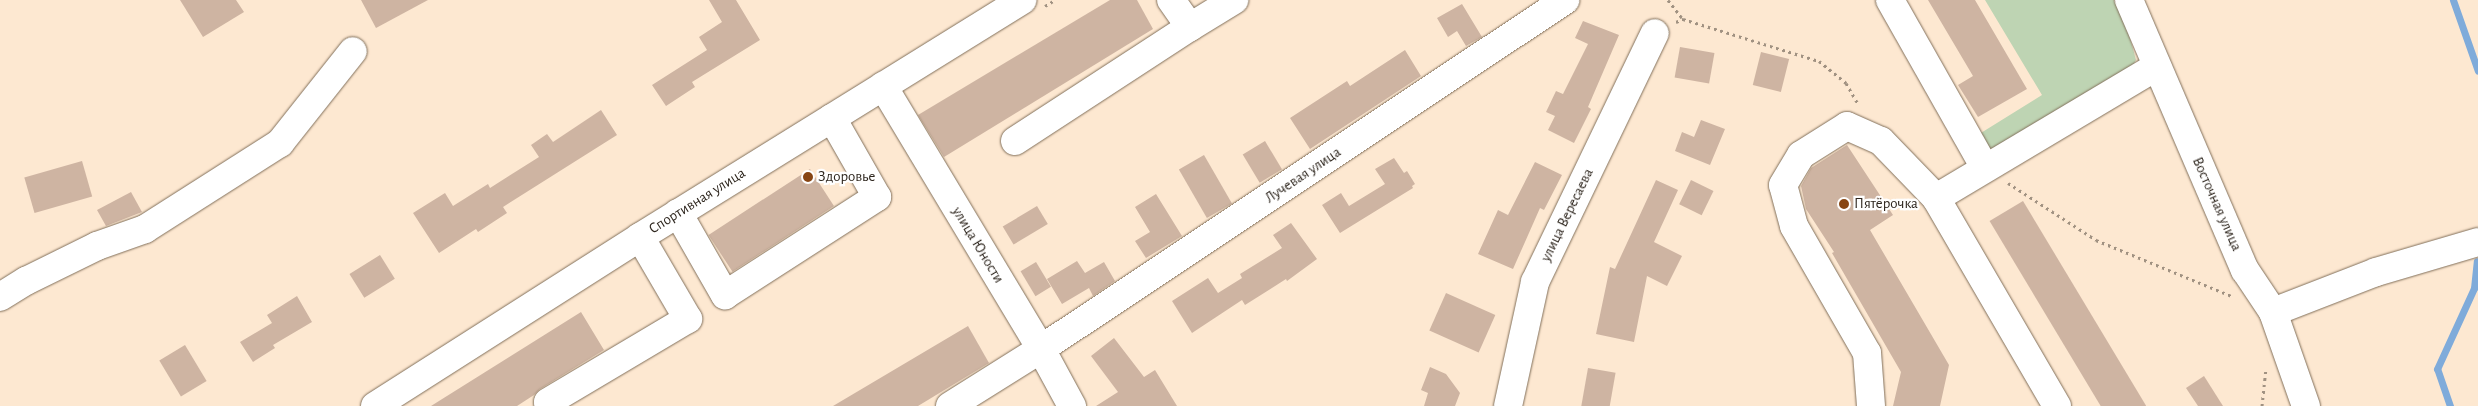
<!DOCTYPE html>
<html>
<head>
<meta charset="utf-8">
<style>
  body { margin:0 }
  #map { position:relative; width:2478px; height:406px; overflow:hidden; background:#fde8d1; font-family:"Alegreya Sans",sans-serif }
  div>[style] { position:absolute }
  .green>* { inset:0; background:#bed4b3 }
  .stream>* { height:7px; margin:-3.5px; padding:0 3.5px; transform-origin:3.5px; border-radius:3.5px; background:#7fabda }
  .building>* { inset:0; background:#ceb4a2; transform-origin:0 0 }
  .path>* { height:3px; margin-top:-1.5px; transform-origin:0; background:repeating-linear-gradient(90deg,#a09181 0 2.5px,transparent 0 6.5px) }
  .roads { filter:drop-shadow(0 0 1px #816f5a) drop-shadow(0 0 1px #816f5a) }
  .minor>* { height:28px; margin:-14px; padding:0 14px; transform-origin:14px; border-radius:14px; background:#fff }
  .dots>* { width:14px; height:14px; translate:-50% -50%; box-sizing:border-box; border:2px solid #fff; border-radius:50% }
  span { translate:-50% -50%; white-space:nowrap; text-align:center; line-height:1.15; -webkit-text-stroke:4.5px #fff; paint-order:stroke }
  .street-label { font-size:15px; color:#2e261e }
  .poi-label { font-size:15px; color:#2e261e }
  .left { translate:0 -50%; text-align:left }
</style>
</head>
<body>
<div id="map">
  <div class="green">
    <div style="clip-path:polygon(1985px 0,2114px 0,2129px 34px,2136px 60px,2130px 71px,2013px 141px,1990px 149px,1976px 136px,2042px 95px)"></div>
  </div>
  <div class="stream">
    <div style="left:2453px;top:0;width:75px;rotate:70.6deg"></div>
    <div style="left:2450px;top:406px;width:39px;rotate:-109deg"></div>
    <div style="left:2437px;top:369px;width:89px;rotate:-65.4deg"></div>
    <div style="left:2474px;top:288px;width:27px;rotate:-84deg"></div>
  </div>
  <div class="building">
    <div style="clip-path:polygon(180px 0,236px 0,244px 12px,203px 37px)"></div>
    <div style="clip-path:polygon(361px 0,428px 0,376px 28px)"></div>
    <div style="clip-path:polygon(709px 0,736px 0,760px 40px,692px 82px,695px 87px,666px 106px,652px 85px,707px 50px,699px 37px,722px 22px)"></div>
    <div style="clip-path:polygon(1110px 0,1137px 0,1153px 29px,944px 157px,918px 115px)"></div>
    <div style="clip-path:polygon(1928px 0,1975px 0,2027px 89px,1978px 117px,1958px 85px,1973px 76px)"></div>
    <div style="clip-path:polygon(1462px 4px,1482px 37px,1466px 46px,1457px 31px,1448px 37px,1437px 18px)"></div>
    <div style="clip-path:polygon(1583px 21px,1619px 35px,1588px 107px,1591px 109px,1574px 143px,1548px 130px,1555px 116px,1546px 112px,1556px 91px,1563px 94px,1588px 44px,1575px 38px)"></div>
    <div style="left:1680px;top:47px;width:35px;height:31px;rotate:10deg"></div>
    <div style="clip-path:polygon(1405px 50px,1421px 76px,1310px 149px,1290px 118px,1347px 81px,1350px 86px)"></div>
    <div style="left:1761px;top:52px;width:29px;height:34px;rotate:14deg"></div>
    <div style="clip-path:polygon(601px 110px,617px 135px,503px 207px,507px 213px,478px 232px,476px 229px,439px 253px,413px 213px,445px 193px,453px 206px,488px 184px,490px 188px,539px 157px,531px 145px,547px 134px,553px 142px)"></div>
    <div style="clip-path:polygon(1701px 120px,1725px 129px,1710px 165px,1675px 151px,1682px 132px,1694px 137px)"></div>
    <div style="left:1265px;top:141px;width:33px;height:26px;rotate:59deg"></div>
    <div style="clip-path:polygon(1847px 145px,1893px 215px,1870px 230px,1949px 365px,1940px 406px,1893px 406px,1901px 372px,1832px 253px,1834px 252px,1806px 209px,1801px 186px,1811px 168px)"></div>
    <div style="left:1204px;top:155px;width:56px;height:29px;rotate:60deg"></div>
    <div style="clip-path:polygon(1394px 158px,1404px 173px,1407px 171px,1415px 184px,1412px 186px,1413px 188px,1340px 233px,1322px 205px,1341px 193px,1349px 206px,1385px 184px,1375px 169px)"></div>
    <div style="left:82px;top:161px;width:37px;height:60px;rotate:74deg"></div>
    <div style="clip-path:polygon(1535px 162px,1562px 175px,1544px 210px,1540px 208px,1513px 269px,1478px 254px,1498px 210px,1508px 215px)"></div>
    <div style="left:810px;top:169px;width:44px;height:121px;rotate:57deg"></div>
    <div style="clip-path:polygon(1656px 180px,1678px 190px,1654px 242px,1682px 256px,1667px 286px,1647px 276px,1634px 342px,1596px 334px,1610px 267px,1615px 269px)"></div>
    <div style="left:1691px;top:180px;width:25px;height:27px;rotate:26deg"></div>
    <div style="clip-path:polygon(131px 192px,142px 212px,106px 226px,97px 210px)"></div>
    <div style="clip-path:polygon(1156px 194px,1182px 236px,1146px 258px,1135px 241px,1150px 232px,1135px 207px)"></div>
    <div style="left:2023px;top:201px;width:239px;height:39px;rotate:59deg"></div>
    <div style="left:1037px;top:206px;width:21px;height:40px;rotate:59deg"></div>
    <div style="clip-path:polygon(1291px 223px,1317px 259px,1287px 281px,1286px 279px,1245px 305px,1242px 300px,1192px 333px,1172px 301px,1208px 278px,1218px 293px,1242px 278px,1240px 274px,1282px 248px,1273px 235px)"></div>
    <div style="left:380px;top:255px;width:28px;height:36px;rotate:58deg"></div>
    <div style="clip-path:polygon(1077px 261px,1085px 273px,1104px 262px,1115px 281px,1093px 296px,1089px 288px,1062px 304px,1047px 279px)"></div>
    <div style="left:1036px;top:262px;width:29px;height:18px;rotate:59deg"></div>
    <div style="left:1446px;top:293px;width:54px;height:41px;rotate:24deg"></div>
    <div style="clip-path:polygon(297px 296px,312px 322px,273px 345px,275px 348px,253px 362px,240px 342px,272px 323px,267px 315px)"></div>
    <div style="clip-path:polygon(581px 312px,604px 350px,540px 389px,534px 395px,517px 406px,431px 406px)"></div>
    <div style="clip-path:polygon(968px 326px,989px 363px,918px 406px,833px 406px)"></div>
    <div style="clip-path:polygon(1114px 338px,1144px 377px,1155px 370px,1177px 406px,1096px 406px,1118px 392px,1091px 356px)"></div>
    <div style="left:185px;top:345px;width:42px;height:30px;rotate:59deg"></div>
    <div style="clip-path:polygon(1430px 367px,1446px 374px,1460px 393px,1455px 406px,1424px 406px,1428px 393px,1421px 390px)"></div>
    <div style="left:1588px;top:368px;width:28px;height:39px;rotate:10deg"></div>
    <div style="clip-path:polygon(2204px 376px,2223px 406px,2198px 406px,2186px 388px)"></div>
  </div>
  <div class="path">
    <div style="left:1668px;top:0;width:24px;rotate:52deg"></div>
    <div style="left:1045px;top:6px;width:12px;rotate:-31deg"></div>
    <div style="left:1676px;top:22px;width:8px;rotate:-23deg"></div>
    <div style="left:1683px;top:19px;width:142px;rotate:17.2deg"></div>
    <div style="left:1819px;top:61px;width:35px;rotate:39deg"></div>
    <div style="left:1846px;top:83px;width:24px;rotate:60deg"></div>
    <div style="left:2008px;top:183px;width:105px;rotate:32.9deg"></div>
    <div style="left:2096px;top:240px;width:147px;rotate:22.4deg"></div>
    <div style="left:2262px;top:406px;width:37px;rotate:-84deg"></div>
  </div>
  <div class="roads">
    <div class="minor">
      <div style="left:1890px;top:0;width:193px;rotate:60.5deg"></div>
      <div style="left:2129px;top:0;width:294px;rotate:66.8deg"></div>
      <div style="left:2245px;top:270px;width:50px;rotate:56.3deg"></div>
      <div style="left:2273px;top:312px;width:100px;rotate:70.7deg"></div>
      <div style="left:1190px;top:27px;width:52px;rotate:-31.5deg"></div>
      <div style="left:883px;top:86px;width:307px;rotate:59deg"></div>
      <div style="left:1041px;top:349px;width:65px;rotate:61.5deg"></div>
      <div style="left:1015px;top:141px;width:209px;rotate:-33.1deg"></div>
      <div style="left:1190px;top:27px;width:33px;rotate:-125deg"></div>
      <div style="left:678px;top:213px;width:95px;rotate:60.2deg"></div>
      <div style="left:725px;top:295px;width:181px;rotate:-32.8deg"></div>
      <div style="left:877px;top:197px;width:91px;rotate:-119.7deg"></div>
      <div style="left:0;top:297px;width:31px;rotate:-32deg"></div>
      <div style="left:26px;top:281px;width:79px;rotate:-26.2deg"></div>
      <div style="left:97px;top:246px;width:51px;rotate:-19.5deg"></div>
      <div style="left:145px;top:229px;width:160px;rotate:-32.5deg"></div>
      <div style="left:280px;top:143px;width:117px;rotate:-51.6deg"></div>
      <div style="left:2273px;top:312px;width:110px;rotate:-21.2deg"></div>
      <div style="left:2376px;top:272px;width:106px;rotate:-16.4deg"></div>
      <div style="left:375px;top:406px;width:314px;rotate:-32.5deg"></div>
      <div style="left:640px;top:237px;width:450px;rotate:-31.8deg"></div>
      <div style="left:550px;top:406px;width:4px;rotate:-117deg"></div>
      <div style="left:548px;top:402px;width:163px;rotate:-30.7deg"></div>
      <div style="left:688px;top:319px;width:95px;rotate:-120.3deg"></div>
      <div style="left:950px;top:406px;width:107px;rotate:-32.1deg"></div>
      <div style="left:1041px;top:349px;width:630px;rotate:-33.66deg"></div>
      <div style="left:1508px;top:406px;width:127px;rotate:-77.7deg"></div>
      <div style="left:1535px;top:282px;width:276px;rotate:-64.3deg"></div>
      <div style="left:1871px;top:406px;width:53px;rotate:-94.3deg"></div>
      <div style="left:1867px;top:353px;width:146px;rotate:-119.9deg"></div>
      <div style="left:1794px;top:226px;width:42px;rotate:-105deg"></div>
      <div style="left:1783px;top:185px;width:35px;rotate:-59deg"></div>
      <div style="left:1801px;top:155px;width:54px;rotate:-32.2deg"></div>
      <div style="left:1847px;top:126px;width:37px;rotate:24deg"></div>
      <div style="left:1881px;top:141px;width:79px;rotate:46deg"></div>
      <div style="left:2057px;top:406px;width:241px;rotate:-120.2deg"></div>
      <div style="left:1936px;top:198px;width:257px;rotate:-30.8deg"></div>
    </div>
  </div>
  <div class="dots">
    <div style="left:808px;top:177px;background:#874513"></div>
    <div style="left:1844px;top:204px;background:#874513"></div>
  </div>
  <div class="street-label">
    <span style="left:1303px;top:175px;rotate:-34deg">Лучевая улица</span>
    <span style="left:697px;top:201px;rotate:-32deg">Спортивная улица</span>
    <span style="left:2217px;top:204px;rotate:66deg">Восточная улица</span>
    <span style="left:1567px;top:215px;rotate:-64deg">улица Вересаева</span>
    <span style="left:978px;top:245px;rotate:59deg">улица Юности</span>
  </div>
  <div class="poi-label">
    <span class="left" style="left:818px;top:177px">Здоровье</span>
    <span class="left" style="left:1854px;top:204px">Пятёрочка</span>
  </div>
</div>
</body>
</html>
